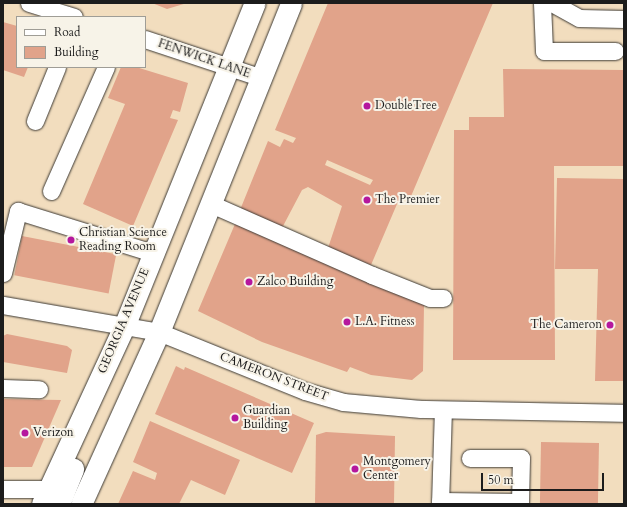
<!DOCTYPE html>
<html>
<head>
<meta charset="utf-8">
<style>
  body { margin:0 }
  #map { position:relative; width:627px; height:507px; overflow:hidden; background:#f2ddbe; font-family:Cardo,serif }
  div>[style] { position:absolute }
  .building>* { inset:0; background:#e1a38a; transform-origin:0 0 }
  .roads { filter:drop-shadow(0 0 1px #3c3934) drop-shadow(0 0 1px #3c3934) }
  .minor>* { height:17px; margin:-8.5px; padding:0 8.5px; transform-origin:8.5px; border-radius:8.5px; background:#fff }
  .major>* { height:21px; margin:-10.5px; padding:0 10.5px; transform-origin:10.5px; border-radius:10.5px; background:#fff }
  .dots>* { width:11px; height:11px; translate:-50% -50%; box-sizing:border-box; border:2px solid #f7f3e8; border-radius:50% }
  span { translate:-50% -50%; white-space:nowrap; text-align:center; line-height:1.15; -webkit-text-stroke:4px #f7f3e8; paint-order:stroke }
  .street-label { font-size:12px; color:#1c1c1c }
  .poi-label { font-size:12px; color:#1c1c1c }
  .left { translate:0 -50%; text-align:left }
  .right { translate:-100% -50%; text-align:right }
  .frame { position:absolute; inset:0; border:4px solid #1c1c1c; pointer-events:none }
  .legend { position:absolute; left:16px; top:16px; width:130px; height:52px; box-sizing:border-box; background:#f7f3e8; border:1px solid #9f9d96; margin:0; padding:5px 7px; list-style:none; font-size:12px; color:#1c1c1c }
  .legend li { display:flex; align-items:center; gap:8px; height:20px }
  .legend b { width:20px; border:1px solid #9f9d96 }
  .scale { position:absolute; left:481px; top:473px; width:123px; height:18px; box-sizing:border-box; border:2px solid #1c1c1c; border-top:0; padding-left:5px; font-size:12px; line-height:14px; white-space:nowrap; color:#1c1c1c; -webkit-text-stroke:3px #f7f3e8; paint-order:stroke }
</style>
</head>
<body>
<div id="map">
  <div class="building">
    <div style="clip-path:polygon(152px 3px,187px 3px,167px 9px)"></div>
    <div style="clip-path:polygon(evenodd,328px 3px,493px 3px,409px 201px,400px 197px,371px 265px,328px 248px,342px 206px,308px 187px,302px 190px,282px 228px,240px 210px,268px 141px,280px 147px,284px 139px,293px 143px,296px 138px,275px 130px,328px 3px,327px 160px,373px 180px,370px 185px,325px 165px,327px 160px)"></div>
    <div style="clip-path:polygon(3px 22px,17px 26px,17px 67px,28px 67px,24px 77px,3px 70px)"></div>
    <div style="clip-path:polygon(121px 67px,136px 67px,188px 83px,180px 112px,173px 110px,170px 118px,178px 120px,133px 226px,83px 204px,125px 104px,108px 98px)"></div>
    <div style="clip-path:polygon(503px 69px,624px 70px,624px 166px,554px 166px,555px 360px,453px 360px,454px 130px,469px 130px,469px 117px,504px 117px)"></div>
    <div style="clip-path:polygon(557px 178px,624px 179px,624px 381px,595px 381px,598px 269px,555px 269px)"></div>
    <div style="clip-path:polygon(235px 224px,424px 305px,423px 371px,412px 380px,371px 375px,350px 367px,347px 372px,262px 342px,198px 311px)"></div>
    <div style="left:22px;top:236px;width:96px;height:40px;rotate:11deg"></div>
    <div style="clip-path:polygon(7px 334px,67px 346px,72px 350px,67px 373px,3px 362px,3px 336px)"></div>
    <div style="clip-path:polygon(176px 366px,184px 370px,185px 367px,314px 423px,292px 473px,155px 414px)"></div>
    <div style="clip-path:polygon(3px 399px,61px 400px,32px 467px,3px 467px)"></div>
    <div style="clip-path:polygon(150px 421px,240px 460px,225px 495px,191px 480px,179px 504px,118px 504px,133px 471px,155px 480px,157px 473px,133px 462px)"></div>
    <div style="clip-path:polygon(326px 432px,395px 436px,394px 504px,315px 504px,316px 435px)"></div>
    <div style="left:541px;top:442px;width:58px;height:62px;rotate:1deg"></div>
  </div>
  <div class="roads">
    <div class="minor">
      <div style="left:29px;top:3px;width:47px;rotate:17.3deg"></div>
      <div style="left:542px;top:3px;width:48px;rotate:87.6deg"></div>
      <div style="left:544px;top:51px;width:71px"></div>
      <div style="left:552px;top:3px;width:31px;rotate:29deg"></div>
      <div style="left:579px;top:18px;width:45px;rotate:1.3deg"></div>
      <div style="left:145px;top:39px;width:123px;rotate:18.4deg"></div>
      <div style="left:35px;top:121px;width:58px;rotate:-67.8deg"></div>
      <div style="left:51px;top:191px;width:136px;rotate:-66.1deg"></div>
      <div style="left:211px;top:204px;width:176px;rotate:23.8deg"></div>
      <div style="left:372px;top:275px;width:62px;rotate:21.6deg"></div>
      <div style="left:430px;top:298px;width:13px"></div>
      <div style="left:3px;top:273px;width:64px;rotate:-76.4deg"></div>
      <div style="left:18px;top:211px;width:141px;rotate:17.3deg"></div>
      <div style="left:3px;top:305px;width:158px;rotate:9.8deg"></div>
      <div style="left:159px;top:332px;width:157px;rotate:22deg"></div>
      <div style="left:305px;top:391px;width:40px;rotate:16deg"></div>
      <div style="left:343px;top:402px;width:78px;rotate:5.1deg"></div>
      <div style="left:421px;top:409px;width:203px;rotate:1.1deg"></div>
      <div style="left:3px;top:388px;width:36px;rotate:2deg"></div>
      <div style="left:3px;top:489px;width:46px"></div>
      <div style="left:440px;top:501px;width:80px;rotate:0.7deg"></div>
      <div style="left:520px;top:502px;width:44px;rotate:-88.7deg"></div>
      <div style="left:521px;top:458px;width:51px;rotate:180deg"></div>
      <div style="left:440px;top:504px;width:94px;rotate:-88.2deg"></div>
    </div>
    <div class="major">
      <div style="left:42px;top:504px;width:198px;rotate:-65.2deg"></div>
      <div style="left:125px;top:324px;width:346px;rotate:-68deg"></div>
      <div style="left:59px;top:504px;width:38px;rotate:-68deg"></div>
      <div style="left:81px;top:504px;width:189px;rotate:-65.6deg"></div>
      <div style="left:159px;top:332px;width:354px;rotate:-68.1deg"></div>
    </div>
  </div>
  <div class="dots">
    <div style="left:367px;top:106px;background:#b5179e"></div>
    <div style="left:367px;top:200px;background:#b5179e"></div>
    <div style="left:71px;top:240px;background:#b5179e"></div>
    <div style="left:249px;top:282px;background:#b5179e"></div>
    <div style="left:347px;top:322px;background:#b5179e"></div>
    <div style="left:610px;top:325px;background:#b5179e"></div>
    <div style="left:235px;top:418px;background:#b5179e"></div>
    <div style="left:25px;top:433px;background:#b5179e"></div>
    <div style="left:355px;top:469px;background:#b5179e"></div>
  </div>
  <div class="street-label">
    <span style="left:204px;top:59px;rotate:19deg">FENWICK LANE</span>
    <span style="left:124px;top:321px;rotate:-67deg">GEORGIA AVENUE</span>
    <span style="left:274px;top:377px;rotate:21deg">CAMERON STREET</span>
  </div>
  <div class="poi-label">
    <span class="left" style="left:375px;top:106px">DoubleTree</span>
    <span class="left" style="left:375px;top:200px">The Premier</span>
    <span class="left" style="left:79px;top:240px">Christian Science<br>Reading Room</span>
    <span class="left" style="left:257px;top:282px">Zalco Building</span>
    <span class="left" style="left:355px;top:322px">L.A. Fitness</span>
    <span class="right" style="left:602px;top:325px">The Cameron</span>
    <span class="left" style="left:243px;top:418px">Guardian<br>Building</span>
    <span class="left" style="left:33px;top:433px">Verizon</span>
    <span class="left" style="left:363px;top:469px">Montgomery<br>Center</span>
  </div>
  <div class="frame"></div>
  <ul class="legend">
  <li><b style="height:5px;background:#fff"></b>Road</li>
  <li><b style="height:11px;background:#e1a38a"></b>Building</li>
  </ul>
  <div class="scale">50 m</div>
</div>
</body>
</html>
